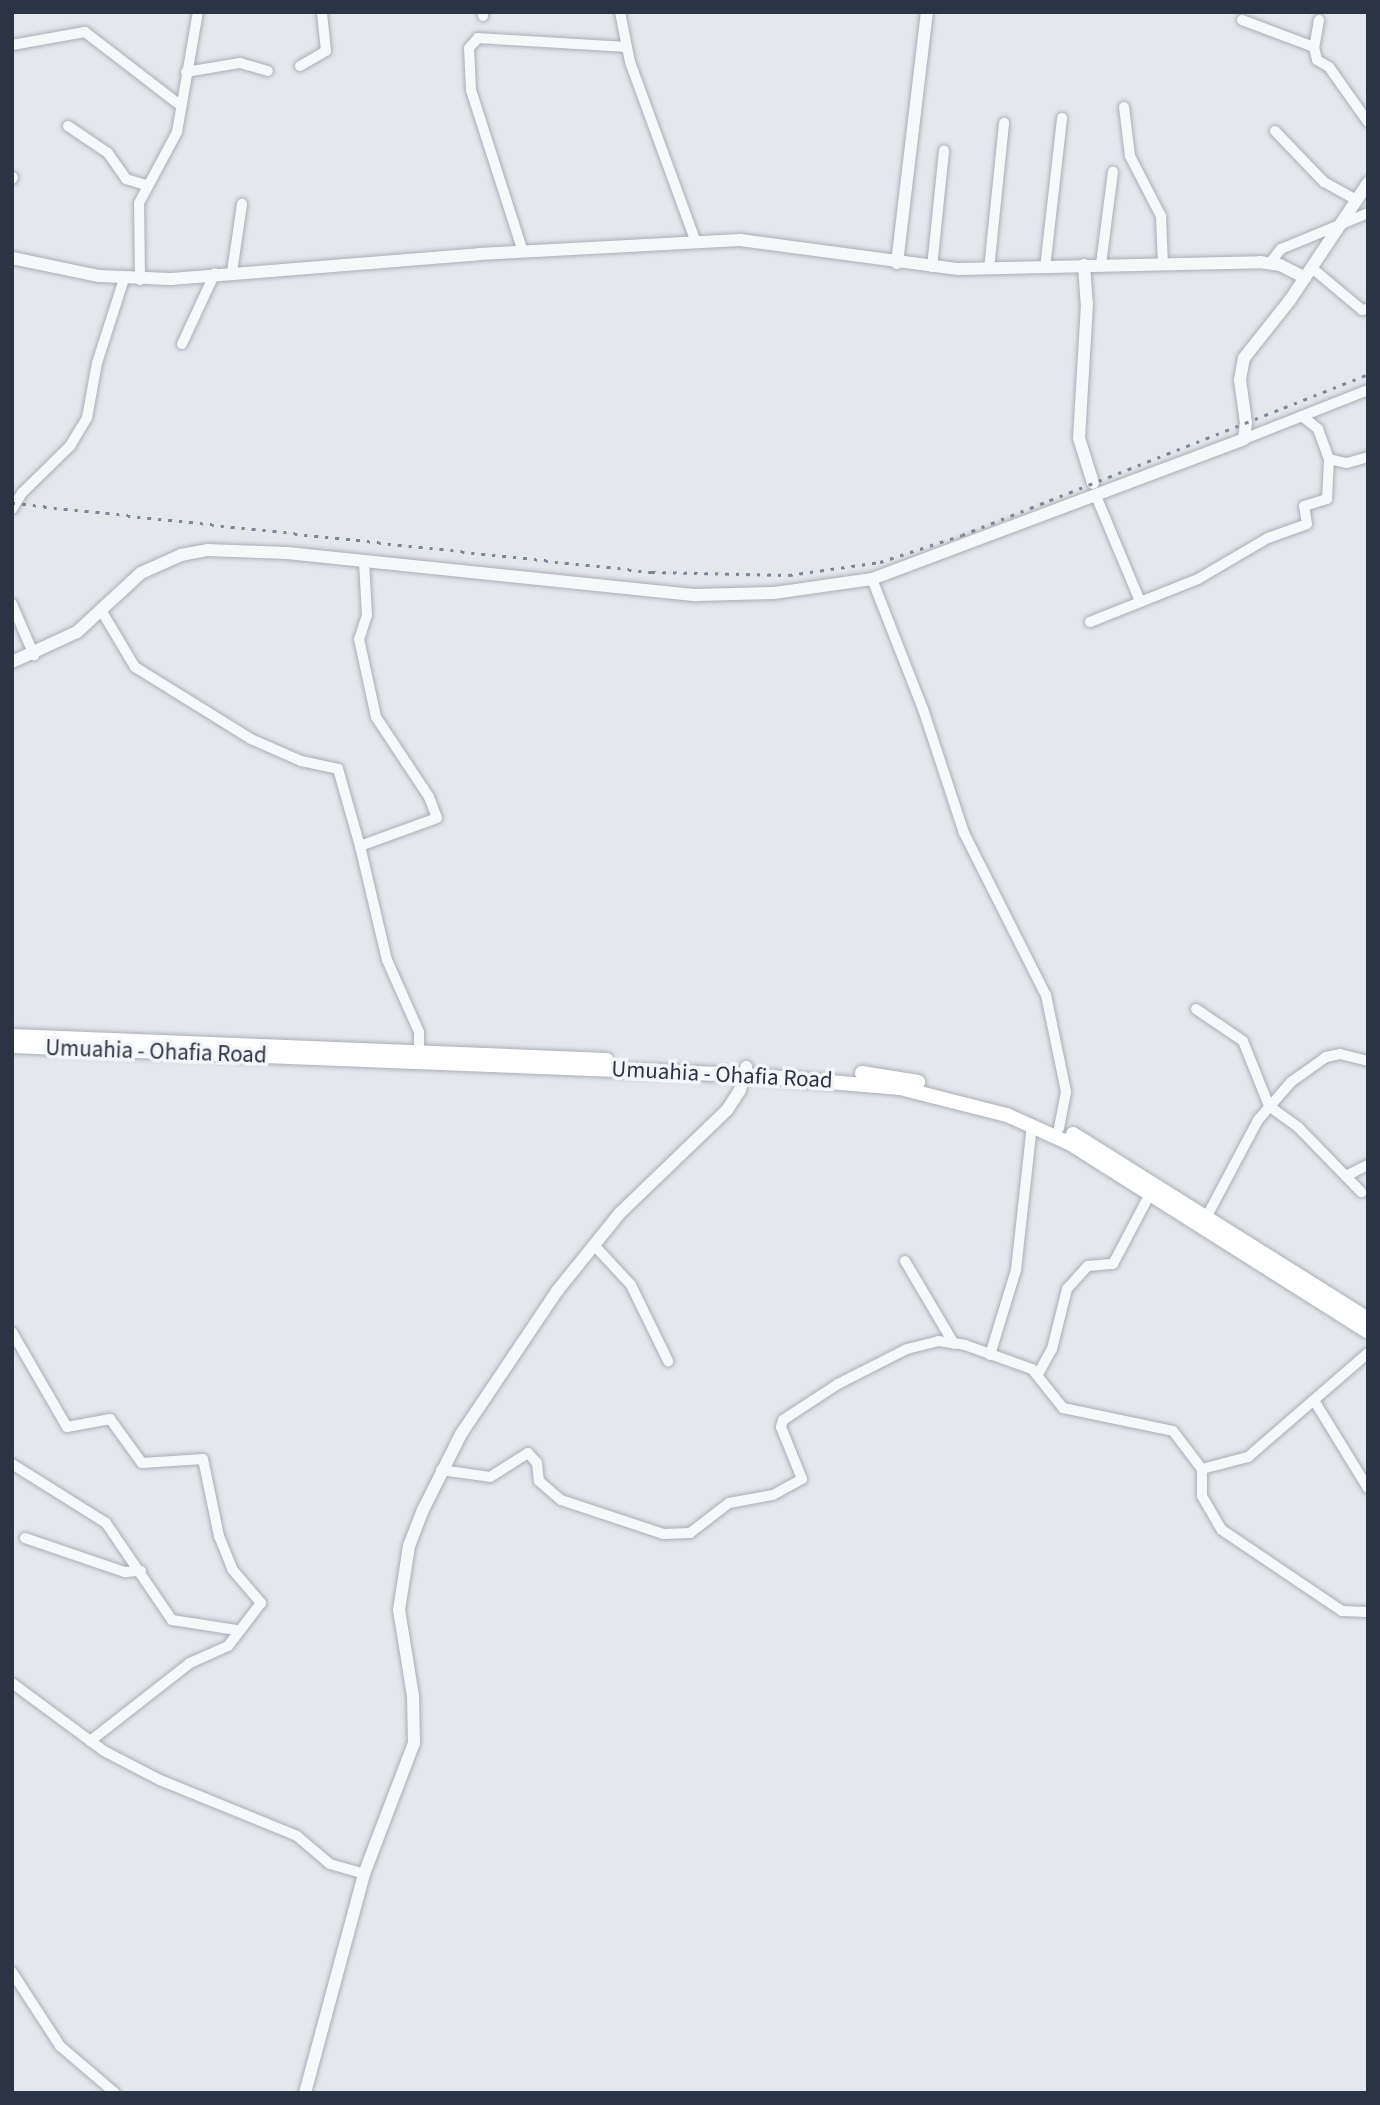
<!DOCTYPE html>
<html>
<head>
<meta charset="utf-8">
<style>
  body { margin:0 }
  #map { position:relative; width:1380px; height:2105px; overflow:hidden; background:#e4e7ec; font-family:"Source Sans 3",sans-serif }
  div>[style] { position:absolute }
  .roads { filter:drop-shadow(0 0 2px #a9aeb7) drop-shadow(0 0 2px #a9aeb7) }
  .minor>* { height:10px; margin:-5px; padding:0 5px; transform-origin:5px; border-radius:5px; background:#f7f8fa }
  .tertiary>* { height:12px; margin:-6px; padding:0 6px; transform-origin:6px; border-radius:6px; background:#f7f8fa }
  .secondary>* { height:14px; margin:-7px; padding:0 7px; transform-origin:7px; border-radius:7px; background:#fff }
  .rail>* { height:2.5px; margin-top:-1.25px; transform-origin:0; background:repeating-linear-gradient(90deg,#7d8696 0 3.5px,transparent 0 10.5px) }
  span { translate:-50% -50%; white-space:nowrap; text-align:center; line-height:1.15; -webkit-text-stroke:7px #f4f6f9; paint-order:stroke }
  .street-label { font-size:23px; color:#2b3445 }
  .frame { position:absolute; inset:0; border:14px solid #2b3445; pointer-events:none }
</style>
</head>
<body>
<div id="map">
  <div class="roads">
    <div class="minor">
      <div style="left:620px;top:12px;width:51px;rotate:78.7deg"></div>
      <div style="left:630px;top:62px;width:189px;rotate:69.9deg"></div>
      <div style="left:483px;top:16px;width:4px;rotate:-90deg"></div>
      <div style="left:1242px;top:20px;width:77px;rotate:20.6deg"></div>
      <div style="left:1319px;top:20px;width:27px;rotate:100deg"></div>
      <div style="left:1314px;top:47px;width:13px;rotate:77deg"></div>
      <div style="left:1317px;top:60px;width:14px;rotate:30deg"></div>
      <div style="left:1329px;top:67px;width:67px;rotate:54.7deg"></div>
      <div style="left:12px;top:45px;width:74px;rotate:-10.1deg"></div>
      <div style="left:85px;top:32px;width:121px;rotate:37.6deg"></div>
      <div style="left:300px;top:66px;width:30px;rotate:-30deg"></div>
      <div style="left:326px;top:51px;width:39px;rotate:-96deg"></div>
      <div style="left:186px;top:72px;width:55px;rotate:-9.5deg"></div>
      <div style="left:240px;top:63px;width:29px;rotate:16deg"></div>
      <div style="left:1124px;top:107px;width:49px;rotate:83deg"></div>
      <div style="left:1130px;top:156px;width:68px;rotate:62.7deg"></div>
      <div style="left:1161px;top:216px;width:49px;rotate:87.7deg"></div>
      <div style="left:68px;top:126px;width:48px;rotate:34deg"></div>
      <div style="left:108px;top:153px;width:32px;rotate:55deg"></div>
      <div style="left:126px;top:179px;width:21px;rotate:17deg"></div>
      <div style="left:1275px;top:131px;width:71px;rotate:46.1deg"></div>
      <div style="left:1324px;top:182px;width:38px;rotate:29deg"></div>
      <div style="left:12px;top:179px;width:2px;rotate:-63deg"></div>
      <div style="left:523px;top:252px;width:170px;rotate:-107.8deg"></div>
      <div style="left:471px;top:90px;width:42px;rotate:-92.7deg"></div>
      <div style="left:469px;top:48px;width:13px;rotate:-48deg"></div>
      <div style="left:478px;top:38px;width:148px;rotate:3.5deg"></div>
      <div style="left:1270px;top:263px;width:18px;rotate:-52deg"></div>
      <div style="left:1281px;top:249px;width:94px;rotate:-22.5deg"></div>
      <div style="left:1101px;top:264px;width:93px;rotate:-82.6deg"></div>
      <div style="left:932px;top:267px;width:117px;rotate:-84.1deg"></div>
      <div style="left:1045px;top:268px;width:151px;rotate:-83.5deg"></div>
      <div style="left:1312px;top:268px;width:65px;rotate:40deg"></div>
      <div style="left:1362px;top:310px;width:6px;rotate:-9deg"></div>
      <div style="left:989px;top:269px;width:147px;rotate:-84.1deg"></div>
      <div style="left:232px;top:272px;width:69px;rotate:-81.6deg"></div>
      <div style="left:140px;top:280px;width:77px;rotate:-90.7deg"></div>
      <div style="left:139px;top:203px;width:81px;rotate:-61.8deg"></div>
      <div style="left:177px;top:132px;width:122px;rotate:-80.1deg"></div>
      <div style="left:182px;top:344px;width:78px;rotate:-65.1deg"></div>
      <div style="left:1302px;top:416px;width:21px;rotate:39deg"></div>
      <div style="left:1318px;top:429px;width:32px;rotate:70deg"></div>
      <div style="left:1329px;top:459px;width:18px;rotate:13deg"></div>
      <div style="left:1347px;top:463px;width:22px;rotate:-16deg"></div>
      <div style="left:1244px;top:439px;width:133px;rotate:-21.6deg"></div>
      <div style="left:1096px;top:496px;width:114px;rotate:67.3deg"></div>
      <div style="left:12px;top:509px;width:19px;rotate:-58deg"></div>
      <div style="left:22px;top:493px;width:67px;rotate:-44.4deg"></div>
      <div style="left:70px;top:446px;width:33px;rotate:-59deg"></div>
      <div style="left:87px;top:418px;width:56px;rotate:-79.7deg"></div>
      <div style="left:97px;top:363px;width:88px;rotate:-72.2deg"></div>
      <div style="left:364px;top:562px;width:53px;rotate:86.8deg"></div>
      <div style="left:367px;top:615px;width:25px;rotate:108deg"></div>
      <div style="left:359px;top:639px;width:80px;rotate:77.7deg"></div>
      <div style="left:376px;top:717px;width:96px;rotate:56.5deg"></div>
      <div style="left:429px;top:797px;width:22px;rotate:69deg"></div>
      <div style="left:437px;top:818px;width:82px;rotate:160deg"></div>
      <div style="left:360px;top:846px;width:117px;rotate:76.7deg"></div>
      <div style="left:387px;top:960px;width:79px;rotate:66deg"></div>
      <div style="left:419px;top:1032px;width:18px;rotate:90deg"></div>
      <div style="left:872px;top:579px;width:140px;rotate:68.6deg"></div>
      <div style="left:923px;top:709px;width:131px;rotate:71.7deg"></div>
      <div style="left:964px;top:833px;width:182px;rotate:63.2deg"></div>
      <div style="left:1046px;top:995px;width:99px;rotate:78.3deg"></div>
      <div style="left:1066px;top:1092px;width:37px;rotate:101deg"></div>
      <div style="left:12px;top:604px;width:56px;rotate:66.7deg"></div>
      <div style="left:101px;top:610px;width:66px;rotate:59.2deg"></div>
      <div style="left:135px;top:667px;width:137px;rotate:31.8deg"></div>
      <div style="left:251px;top:739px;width:55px;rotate:23.7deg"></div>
      <div style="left:301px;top:761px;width:38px;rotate:12deg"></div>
      <div style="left:338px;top:769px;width:80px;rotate:74.1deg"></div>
      <div style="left:1090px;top:622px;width:116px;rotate:-21.7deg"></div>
      <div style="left:1198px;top:579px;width:81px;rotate:-30.4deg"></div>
      <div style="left:1268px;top:538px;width:41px;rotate:-19.7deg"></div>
      <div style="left:1307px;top:524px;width:18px;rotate:-99deg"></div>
      <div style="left:1304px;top:506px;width:24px;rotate:-17deg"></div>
      <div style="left:1327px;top:499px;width:40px;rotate:-87.1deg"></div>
      <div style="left:1196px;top:1009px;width:57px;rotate:34.2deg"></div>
      <div style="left:1243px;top:1041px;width:70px;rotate:68.2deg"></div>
      <div style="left:1269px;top:1106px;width:36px;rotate:36deg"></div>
      <div style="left:1298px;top:1127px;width:91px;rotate:45.9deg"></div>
      <div style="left:1346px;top:1176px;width:25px;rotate:-27deg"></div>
      <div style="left:1207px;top:1216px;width:109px;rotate:-62deg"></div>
      <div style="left:1258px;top:1120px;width:50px;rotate:-49deg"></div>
      <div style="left:1291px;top:1082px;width:43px;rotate:-35.5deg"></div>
      <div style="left:1326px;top:1057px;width:14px;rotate:-12deg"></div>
      <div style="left:1340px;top:1054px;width:29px;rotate:14deg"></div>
      <div style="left:594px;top:1245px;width:54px;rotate:47.2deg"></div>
      <div style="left:631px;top:1285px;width:85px;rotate:64deg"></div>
      <div style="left:905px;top:1261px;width:96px;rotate:59.4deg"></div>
      <div style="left:12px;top:1332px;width:110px;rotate:59.9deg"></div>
      <div style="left:67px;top:1427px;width:44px;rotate:-10.5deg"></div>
      <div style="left:110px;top:1419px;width:54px;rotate:54deg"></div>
      <div style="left:142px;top:1463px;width:61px;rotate:-3.8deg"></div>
      <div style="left:203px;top:1459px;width:79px;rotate:78.3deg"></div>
      <div style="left:219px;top:1536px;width:35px;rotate:68deg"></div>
      <div style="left:232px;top:1569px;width:45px;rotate:49.5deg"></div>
      <div style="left:261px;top:1603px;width:54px;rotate:127.5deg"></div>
      <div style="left:228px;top:1646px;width:42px;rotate:155.9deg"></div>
      <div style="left:190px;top:1663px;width:127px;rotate:142deg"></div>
      <div style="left:990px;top:1355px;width:89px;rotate:-73deg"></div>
      <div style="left:1016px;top:1270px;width:146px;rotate:-83.7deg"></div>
      <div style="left:1038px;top:1374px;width:29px;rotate:-61deg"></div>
      <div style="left:1052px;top:1349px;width:62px;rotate:-76deg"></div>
      <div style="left:1067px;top:1289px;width:31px;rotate:-48deg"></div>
      <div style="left:1088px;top:1266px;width:25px;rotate:-5deg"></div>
      <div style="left:1113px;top:1264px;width:81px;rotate:-62.2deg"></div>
      <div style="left:1315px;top:1402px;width:101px;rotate:58.4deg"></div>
      <div style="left:12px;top:1464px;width:111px;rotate:32.1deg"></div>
      <div style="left:106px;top:1523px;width:117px;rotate:55.8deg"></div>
      <div style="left:172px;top:1620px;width:65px;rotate:8.9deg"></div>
      <div style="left:1202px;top:1469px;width:48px;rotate:-14.6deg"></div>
      <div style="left:1248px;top:1457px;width:159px;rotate:-40.9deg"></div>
      <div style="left:441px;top:1470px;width:49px;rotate:8.1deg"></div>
      <div style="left:490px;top:1477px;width:45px;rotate:-32.3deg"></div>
      <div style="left:528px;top:1453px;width:13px;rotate:48deg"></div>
      <div style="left:537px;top:1463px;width:18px;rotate:84deg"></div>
      <div style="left:539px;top:1481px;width:29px;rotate:41deg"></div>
      <div style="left:561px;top:1500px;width:108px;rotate:18.4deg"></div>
      <div style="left:663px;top:1534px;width:27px;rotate:-2deg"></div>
      <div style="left:690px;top:1533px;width:49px;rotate:-37.6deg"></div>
      <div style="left:729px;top:1503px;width:45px;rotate:-10.3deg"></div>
      <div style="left:773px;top:1495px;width:33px;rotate:-29deg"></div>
      <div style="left:802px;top:1479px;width:56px;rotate:-112deg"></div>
      <div style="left:781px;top:1427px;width:7px;rotate:-74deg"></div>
      <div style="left:783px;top:1420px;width:66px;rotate:-33.2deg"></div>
      <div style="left:838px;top:1384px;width:77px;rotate:-26.9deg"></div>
      <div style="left:907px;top:1349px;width:32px;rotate:-14deg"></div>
      <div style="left:938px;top:1341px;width:27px;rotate:8deg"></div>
      <div style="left:965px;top:1345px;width:71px;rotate:19.7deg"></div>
      <div style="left:1032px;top:1369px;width:50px;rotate:51.5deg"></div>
      <div style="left:1063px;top:1408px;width:112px;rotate:11.8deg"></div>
      <div style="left:1173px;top:1431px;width:48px;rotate:52.7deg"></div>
      <div style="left:1202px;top:1469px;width:27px;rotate:90deg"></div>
      <div style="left:1202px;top:1496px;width:39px;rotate:60deg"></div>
      <div style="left:1222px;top:1530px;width:145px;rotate:34deg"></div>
      <div style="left:1342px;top:1611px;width:26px;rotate:2deg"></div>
      <div style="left:25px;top:1538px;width:106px;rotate:18.8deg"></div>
      <div style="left:125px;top:1572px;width:16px;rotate:-4deg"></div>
      <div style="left:12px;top:1683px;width:114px;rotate:36.5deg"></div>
      <div style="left:104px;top:1751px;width:63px;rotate:27.4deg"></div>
      <div style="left:160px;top:1780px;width:148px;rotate:22.2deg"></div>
      <div style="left:297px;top:1836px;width:43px;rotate:40.3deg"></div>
      <div style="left:330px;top:1864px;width:35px;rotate:16deg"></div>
      <div style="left:12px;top:1972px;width:88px;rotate:57deg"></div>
      <div style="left:60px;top:2046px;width:72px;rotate:40.5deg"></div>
    </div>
    <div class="tertiary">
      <div style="left:12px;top:258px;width:89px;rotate:11.7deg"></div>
      <div style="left:99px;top:276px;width:72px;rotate:2.4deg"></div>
      <div style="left:171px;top:279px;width:309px;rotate:-4.6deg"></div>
      <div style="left:479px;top:254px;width:261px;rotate:-3.1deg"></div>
      <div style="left:740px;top:240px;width:220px;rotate:7.6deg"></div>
      <div style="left:958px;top:269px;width:302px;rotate:-1.3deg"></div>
      <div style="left:1260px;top:262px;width:20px;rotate:9deg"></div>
      <div style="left:1280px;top:265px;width:28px;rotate:27deg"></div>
      <div style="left:897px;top:263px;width:253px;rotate:-83.2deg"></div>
      <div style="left:1084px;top:265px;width:39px;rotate:86deg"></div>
      <div style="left:1087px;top:304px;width:134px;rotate:93.4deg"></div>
      <div style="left:1079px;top:438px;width:47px;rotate:72.7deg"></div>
      <div style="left:12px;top:662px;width:72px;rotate:-24.8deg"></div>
      <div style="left:77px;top:632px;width:87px;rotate:-42.7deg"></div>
      <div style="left:141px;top:573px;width:44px;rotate:-24.2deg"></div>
      <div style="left:181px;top:555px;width:26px;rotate:-11deg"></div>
      <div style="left:207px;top:550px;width:80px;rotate:2.1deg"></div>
      <div style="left:287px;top:553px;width:411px;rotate:5.9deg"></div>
      <div style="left:696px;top:595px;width:78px;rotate:-1.5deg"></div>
      <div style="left:774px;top:593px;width:99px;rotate:-8.1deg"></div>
      <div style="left:872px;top:579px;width:397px;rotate:-20.6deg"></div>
      <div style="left:1244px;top:439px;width:16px;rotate:-83deg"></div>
      <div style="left:1246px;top:423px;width:43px;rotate:-97.9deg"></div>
      <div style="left:1240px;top:380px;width:22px;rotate:-80deg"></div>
      <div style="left:1244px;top:358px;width:74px;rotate:-51.6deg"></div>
      <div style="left:1290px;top:300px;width:141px;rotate:-56.3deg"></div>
      <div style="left:305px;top:2093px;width:227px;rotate:-74.9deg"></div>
      <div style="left:364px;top:1874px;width:140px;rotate:-69.1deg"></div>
      <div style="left:414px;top:1743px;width:47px;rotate:-91.2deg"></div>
      <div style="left:413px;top:1696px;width:87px;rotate:-99.2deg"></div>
      <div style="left:399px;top:1610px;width:65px;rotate:-81.1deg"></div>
      <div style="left:409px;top:1546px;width:39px;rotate:-69deg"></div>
      <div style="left:423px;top:1510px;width:85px;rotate:-63.4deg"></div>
      <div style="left:461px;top:1434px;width:172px;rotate:-56.1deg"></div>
      <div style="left:557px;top:1291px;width:100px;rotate:-51.1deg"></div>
      <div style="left:620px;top:1213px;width:149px;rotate:-43.9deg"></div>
      <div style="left:727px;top:1110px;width:24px;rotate:-57deg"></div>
      <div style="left:740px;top:1090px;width:24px;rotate:-75deg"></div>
    </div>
    <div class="secondary">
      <div style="left:12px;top:1036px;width:595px;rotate:2.31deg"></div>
      <div style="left:12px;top:1046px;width:734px;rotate:2.27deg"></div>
      <div style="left:745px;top:1075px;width:156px;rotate:4.8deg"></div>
      <div style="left:900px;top:1088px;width:110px;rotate:14.2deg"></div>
      <div style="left:1007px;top:1115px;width:70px;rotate:24.4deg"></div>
      <div style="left:1071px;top:1144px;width:352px;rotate:32.3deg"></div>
      <div style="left:862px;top:1073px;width:57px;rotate:9.1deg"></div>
      <div style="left:1073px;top:1134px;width:348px;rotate:32.1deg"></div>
    </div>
  </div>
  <div class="rail">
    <div style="left:12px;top:503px;width:644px;rotate:6.15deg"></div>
    <div style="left:652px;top:572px;width:137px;rotate:1.3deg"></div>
    <div style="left:789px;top:575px;width:92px;rotate:-8.1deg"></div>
    <div style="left:880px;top:562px;width:86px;rotate:-18.2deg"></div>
    <div style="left:962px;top:535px;width:437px;rotate:-21.6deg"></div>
  </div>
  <div class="street-label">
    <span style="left:156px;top:1052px;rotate:2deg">Umuahia - Ohafia Road</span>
    <span style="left:722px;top:1075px;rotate:3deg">Umuahia - Ohafia Road</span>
  </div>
  <div class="frame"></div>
</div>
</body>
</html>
